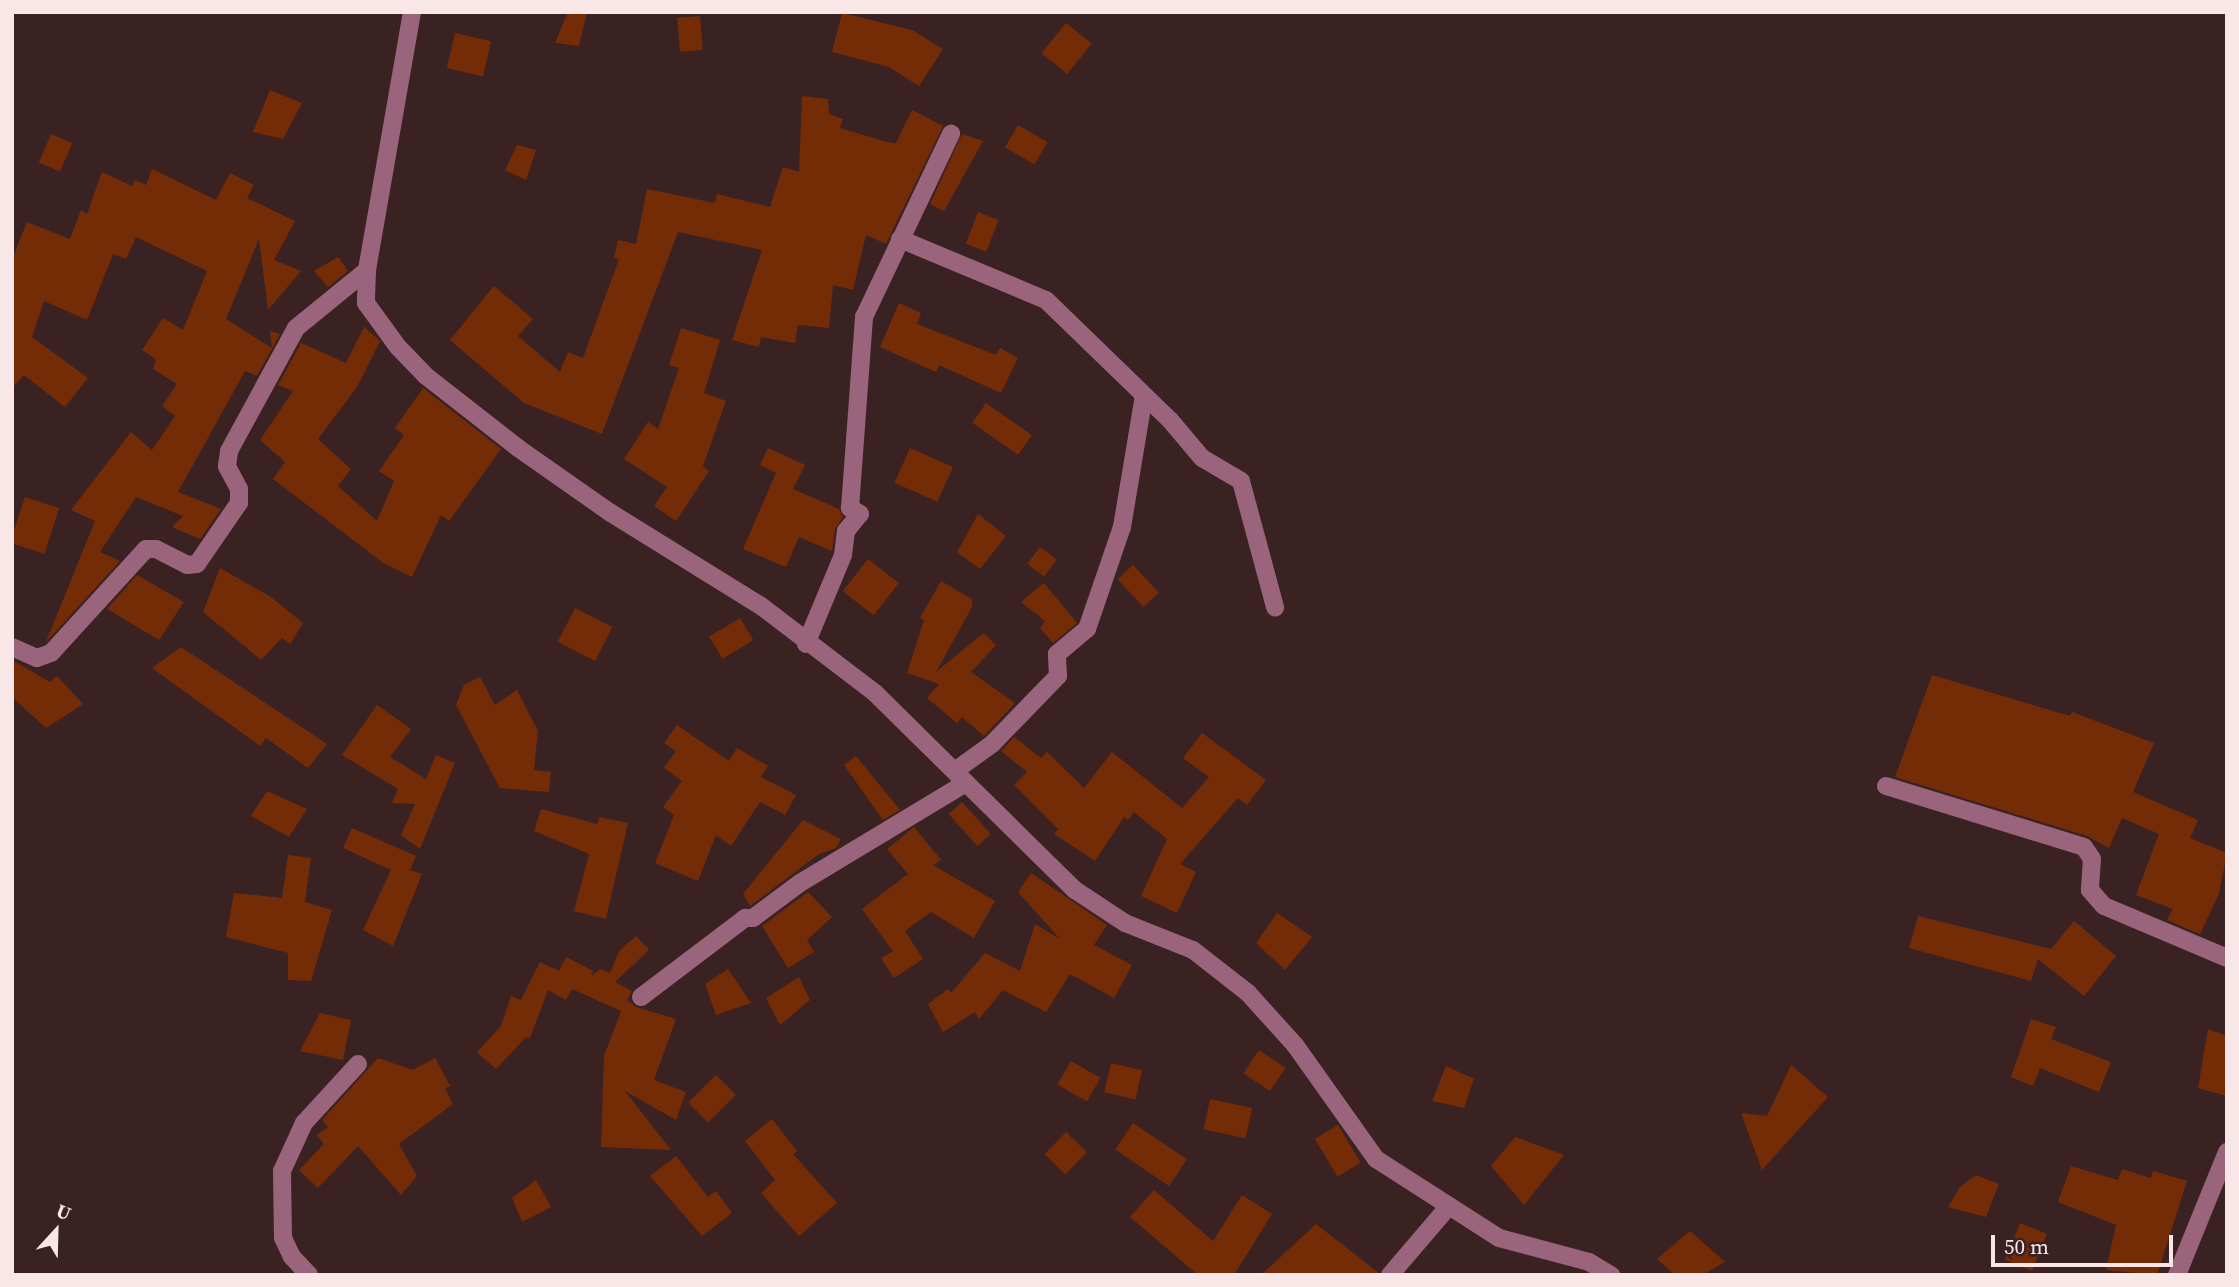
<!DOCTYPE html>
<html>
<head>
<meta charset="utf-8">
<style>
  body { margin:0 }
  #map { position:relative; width:2239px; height:1287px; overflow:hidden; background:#3a2222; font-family:"Source Serif 4",serif }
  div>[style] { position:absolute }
  .building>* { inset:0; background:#742c07; transform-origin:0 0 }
  .minor>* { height:18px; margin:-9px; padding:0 9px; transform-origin:9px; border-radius:9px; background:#9a647c }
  span { translate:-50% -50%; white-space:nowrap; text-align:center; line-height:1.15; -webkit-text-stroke:7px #3a2222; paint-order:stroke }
  .frame { position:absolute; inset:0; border:14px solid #f9e7e7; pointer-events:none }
  .north { position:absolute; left:21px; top:1196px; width:70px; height:70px; -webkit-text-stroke:5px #3a2222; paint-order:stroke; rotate:22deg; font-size:19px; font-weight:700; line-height:28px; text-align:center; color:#f9e7e7 }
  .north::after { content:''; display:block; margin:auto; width:24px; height:32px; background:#f9e7e7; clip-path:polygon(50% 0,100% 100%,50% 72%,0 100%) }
  .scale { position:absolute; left:1991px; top:1235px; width:182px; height:32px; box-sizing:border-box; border:4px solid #f9e7e7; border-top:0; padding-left:9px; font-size:21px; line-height:24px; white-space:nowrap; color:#f9e7e7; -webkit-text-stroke:5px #3a2222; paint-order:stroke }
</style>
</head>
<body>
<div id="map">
  <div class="building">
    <div style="clip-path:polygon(568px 12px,587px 12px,579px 46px,555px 43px)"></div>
    <div style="clip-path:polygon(842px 13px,912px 30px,943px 49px,919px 86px,889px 67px,832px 52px)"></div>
    <div style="left:700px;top:16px;width:34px;height:23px;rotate:85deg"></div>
    <div style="left:1066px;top:23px;width:33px;height:39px;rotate:39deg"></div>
    <div style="left:455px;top:33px;width:37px;height:36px;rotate:13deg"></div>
    <div style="clip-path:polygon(270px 90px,302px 103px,283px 139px,253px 132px)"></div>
    <div style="clip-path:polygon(802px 96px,828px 99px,829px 114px,843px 119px,840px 128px,887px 142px,896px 143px,912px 110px,943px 126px,886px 244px,866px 235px,853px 290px,833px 285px,829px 328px,798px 325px,795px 343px,761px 337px,759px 347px,732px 340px,762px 250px,678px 232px,602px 434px,524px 403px,450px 340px,494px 286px,533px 319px,518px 336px,560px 372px,568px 352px,583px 358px,619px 259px,614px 258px,618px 240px,636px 244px,647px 189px,715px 203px,717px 194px,770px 207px,783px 167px,799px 172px)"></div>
    <div style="left:1018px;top:125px;width:34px;height:26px;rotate:30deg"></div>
    <div style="left:51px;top:134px;width:23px;height:31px;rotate:23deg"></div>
    <div style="clip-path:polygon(962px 134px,983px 141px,944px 211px,930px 204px)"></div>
    <div style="clip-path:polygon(517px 145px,536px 150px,526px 180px,505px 170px)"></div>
    <div style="clip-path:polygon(152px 169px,216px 200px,230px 173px,254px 185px,247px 198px,295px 221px,274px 260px,301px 271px,268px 310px,259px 239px,226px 319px,272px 348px,270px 331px,280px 334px,257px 376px,245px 371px,178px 492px,221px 509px,200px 539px,172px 527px,183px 516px,136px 497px,100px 552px,120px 561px,46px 642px,95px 521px,71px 510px,131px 432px,152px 450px,175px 416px,162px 406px,177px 384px,153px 369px,156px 359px,142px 350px,163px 318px,183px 330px,207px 271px,136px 237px,126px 259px,113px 254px,87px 320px,44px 301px,32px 337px,88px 378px,65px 407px,24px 375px,12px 388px,12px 259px,27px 222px,70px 239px,81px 210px,87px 214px,102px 172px,132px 186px,135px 180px,146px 185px)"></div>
    <div style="left:978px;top:212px;width:22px;height:34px;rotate:21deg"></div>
    <div style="clip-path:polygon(338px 257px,348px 271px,328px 287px,314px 271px)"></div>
    <div style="clip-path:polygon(899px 303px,921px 313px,917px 324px,996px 355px,1000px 348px,1018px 358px,1001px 393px,939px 365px,936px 372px,880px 347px)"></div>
    <div style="clip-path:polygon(364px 327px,380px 341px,357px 387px,318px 439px,351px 469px,338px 486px,377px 521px,394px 481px,379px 471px,404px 435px,395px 428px,423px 388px,501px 449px,449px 521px,441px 515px,412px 577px,382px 562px,273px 479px,285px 462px,260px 440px,293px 391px,278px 385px,301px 343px,346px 363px)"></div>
    <div style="clip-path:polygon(681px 328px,720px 340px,704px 393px,726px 401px,703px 466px,709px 471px,676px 521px,654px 506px,667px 487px,624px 459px,648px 422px,658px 429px,679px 368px,669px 365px)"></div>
    <div style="left:986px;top:403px;width:56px;height:24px;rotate:35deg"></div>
    <div style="clip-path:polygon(768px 448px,805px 465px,793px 489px,839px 509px,843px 517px,835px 529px,832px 551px,799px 537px,786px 567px,743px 549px,776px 473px,760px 465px)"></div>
    <div style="left:910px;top:448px;width:47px;height:38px;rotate:24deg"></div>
    <div style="left:25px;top:497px;width:36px;height:48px;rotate:18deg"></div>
    <div style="clip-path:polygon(978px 514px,1006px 536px,980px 569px,957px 552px)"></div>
    <div style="left:1040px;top:547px;width:21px;height:21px;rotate:37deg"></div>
    <div style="left:868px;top:559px;width:39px;height:41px;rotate:38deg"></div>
    <div style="left:1133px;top:565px;width:38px;height:21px;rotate:47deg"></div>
    <div style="clip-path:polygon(220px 568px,271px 597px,303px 623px,290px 644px,282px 638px,261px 660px,203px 612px)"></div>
    <div style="clip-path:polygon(137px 575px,184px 602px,159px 640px,107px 609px)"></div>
    <div style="clip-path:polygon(941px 581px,972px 599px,972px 607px,936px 672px,983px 633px,996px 645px,971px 672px,1015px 703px,984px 736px,962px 717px,957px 723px,927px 698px,939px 684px,907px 673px,924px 620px,920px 618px)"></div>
    <div style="clip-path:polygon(1044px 583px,1077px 623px,1053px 643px,1040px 628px,1045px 621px,1021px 602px)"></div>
    <div style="left:575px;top:608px;width:42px;height:38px;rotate:27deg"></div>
    <div style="left:740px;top:618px;width:26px;height:36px;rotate:59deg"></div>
    <div style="clip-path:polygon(181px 647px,327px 744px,308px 768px,266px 738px,260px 746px,152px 668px)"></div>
    <div style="clip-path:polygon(12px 660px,50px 682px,57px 676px,83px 704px,46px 728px,12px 697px)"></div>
    <div style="clip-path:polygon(1932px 675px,2070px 716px,2072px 712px,2154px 743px,2133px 792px,2198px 820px,2190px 838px,2227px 853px,2219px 894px,2200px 934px,2167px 920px,2173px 909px,2136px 895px,2159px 834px,2122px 818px,2109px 848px,2087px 836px,1895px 777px)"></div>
    <div style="clip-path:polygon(480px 677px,495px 705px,517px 690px,538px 731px,534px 770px,551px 772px,549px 792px,500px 788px,456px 705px,464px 685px)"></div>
    <div style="clip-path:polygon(377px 705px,411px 729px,390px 757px,426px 779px,436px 755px,455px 763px,420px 849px,401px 835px,415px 804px,392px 803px,398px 789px,342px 755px)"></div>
    <div style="clip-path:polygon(677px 725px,729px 761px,737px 748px,768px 766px,761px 777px,796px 795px,785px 815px,760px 802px,731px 846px,716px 835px,698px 881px,655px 863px,674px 815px,663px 807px,682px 781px,664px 768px,676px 751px,664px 743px)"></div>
    <div style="clip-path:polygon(1202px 733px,1266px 780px,1247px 805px,1238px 798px,1180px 864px,1196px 872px,1177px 913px,1141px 896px,1167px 839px,1134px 812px,1128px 820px,1124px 817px,1095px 861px,1054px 834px,1058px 829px,1014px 785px,1027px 772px,1001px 751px,1014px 737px,1041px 758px,1047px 752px,1084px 788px,1112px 752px,1182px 808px,1209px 777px,1183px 758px)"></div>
    <div style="clip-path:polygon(856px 756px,900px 810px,883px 820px,844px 765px)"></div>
    <div style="clip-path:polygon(267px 791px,307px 809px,289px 837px,251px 816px)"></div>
    <div style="left:962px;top:802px;width:43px;height:18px;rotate:48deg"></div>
    <div style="clip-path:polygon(541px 809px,597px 824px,599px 817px,628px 823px,606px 919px,574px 911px,589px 854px,534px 831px)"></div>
    <div style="clip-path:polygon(803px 820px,841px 839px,836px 848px,819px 854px,750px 906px,743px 894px)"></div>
    <div style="clip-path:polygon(914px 827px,941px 860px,933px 865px,995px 901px,974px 938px,931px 912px,905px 931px,923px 959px,894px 978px,881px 958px,893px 951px,862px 909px,908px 874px,887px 849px)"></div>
    <div style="clip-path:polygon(352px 828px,416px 856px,410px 870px,422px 874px,393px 946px,363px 930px,391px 870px,343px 848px)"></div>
    <div style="clip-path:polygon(288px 855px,311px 858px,305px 902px,332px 910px,311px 981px,288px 980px,288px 953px,226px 937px,234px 893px,282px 898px)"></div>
    <div style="clip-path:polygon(1031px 873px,1107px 925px,1094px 945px,1132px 965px,1114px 998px,1070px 974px,1046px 1012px,1003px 990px,979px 1019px,975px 1012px,943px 1032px,928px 1004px,948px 989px,951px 993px,985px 953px,1020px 971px,1035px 924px,1060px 939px,1018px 892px)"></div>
    <div style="clip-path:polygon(808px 892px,832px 917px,807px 940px,814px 952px,788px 968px,762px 926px)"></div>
    <div style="clip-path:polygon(1277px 913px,1312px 937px,1285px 970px,1256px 943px)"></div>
    <div style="clip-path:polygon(1918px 916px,2051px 949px,2074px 921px,2116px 956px,2084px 996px,2038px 959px,2031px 981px,1909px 948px)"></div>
    <div style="clip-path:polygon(636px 936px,649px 950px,615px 982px,632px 991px,627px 1000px,636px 1007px,676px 1019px,654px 1080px,686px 1092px,676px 1120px,625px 1091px,671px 1150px,601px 1147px,604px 1056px,621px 1011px,572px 989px,566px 1000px,548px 990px,530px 1038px,526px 1037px,496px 1069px,477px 1052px,501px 1026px,511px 996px,521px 1000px,540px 962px,559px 971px,566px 957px,593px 971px,592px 976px,600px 969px,610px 973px,619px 951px)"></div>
    <div style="clip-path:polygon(728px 969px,751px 1003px,716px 1015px,705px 984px)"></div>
    <div style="clip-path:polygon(799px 977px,810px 1000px,780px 1025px,766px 998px)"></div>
    <div style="clip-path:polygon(320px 1013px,351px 1020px,343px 1060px,300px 1051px)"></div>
    <div style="clip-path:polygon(2031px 1019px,2056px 1027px,2051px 1039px,2111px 1062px,2099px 1092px,2040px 1068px,2033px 1086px,2011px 1077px)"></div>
    <div style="clip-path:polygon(2208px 1029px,2227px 1036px,2227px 1096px,2198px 1088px)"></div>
    <div style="left:1259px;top:1050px;width:32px;height:28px;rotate:34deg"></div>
    <div style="clip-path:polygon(378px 1058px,413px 1070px,435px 1058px,450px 1086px,445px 1089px,453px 1104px,399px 1144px,417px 1176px,401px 1195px,358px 1146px,318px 1188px,299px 1170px,324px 1144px,317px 1135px,328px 1127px,322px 1120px)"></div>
    <div style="left:1071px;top:1061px;width:34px;height:27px;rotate:30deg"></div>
    <div style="left:1111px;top:1063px;width:32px;height:30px;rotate:13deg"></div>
    <div style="clip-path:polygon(1791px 1065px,1828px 1097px,1762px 1170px,1741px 1113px,1767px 1116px)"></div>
    <div style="clip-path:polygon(1446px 1066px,1474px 1079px,1464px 1108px,1432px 1101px)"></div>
    <div style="left:716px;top:1075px;width:28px;height:39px;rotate:45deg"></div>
    <div style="left:1210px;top:1099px;width:43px;height:31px;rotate:12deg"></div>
    <div style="clip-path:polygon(772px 1119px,797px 1151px,793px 1154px,837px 1203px,799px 1236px,761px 1193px,775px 1180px,745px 1141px)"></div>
    <div style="left:1133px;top:1123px;width:65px;height:32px;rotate:34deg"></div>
    <div style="left:1338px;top:1125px;width:44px;height:27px;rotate:59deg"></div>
    <div style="left:1066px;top:1132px;width:29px;height:31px;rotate:44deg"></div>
    <div style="clip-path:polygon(1515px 1137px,1564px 1155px,1524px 1205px,1491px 1166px)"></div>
    <div style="clip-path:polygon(676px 1156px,708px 1197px,716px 1191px,732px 1213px,702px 1236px,650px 1176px)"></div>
    <div style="clip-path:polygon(2071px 1166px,2118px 1180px,2122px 1169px,2151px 1178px,2153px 1171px,2187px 1181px,2157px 1275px,2106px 1270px,2116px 1225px,2058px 1202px)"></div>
    <div style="clip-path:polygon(1976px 1175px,1999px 1184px,1986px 1217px,1948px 1207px,1960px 1187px)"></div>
    <div style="clip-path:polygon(536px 1180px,551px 1207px,522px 1222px,512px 1198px)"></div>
    <div style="clip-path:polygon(1154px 1190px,1213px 1241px,1242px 1195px,1272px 1214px,1234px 1275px,1198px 1275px,1130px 1217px)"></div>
    <div style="left:2020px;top:1223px;width:29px;height:40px;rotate:22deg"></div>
    <div style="clip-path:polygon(1316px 1224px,1379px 1273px,1379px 1275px,1261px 1275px)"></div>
    <div style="clip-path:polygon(1690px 1231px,1725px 1262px,1702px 1275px,1675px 1275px,1657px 1259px)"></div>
  </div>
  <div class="minor">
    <div style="left:412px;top:12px;width:262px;rotate:99.9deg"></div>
    <div style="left:367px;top:270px;width:33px;rotate:92deg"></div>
    <div style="left:366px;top:303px;width:54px;rotate:54deg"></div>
    <div style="left:398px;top:347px;width:40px;rotate:46deg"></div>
    <div style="left:426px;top:376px;width:117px;rotate:38deg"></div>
    <div style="left:518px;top:448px;width:113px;rotate:35deg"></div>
    <div style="left:611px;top:513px;width:176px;rotate:31.8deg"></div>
    <div style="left:761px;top:606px;width:142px;rotate:37.3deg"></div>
    <div style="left:874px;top:692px;width:282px;rotate:44.6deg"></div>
    <div style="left:1075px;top:890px;width:60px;rotate:33.4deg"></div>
    <div style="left:1125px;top:923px;width:73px;rotate:21.7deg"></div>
    <div style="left:1193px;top:950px;width:70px;rotate:38deg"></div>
    <div style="left:1248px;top:993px;width:70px;rotate:47.9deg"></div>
    <div style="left:1295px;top:1045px;width:140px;rotate:54.6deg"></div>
    <div style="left:1376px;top:1159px;width:146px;rotate:32.7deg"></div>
    <div style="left:1499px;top:1238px;width:93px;rotate:14.9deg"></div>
    <div style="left:1589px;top:1262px;width:26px;rotate:31deg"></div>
    <div style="left:900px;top:239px;width:158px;rotate:22.7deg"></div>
    <div style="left:1046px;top:300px;width:173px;rotate:44.1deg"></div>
    <div style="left:1170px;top:420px;width:50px;rotate:49.9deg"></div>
    <div style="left:1202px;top:458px;width:45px;rotate:30.5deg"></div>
    <div style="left:1241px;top:481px;width:131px;rotate:74.9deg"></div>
    <div style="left:806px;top:644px;width:96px;rotate:-67.4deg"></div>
    <div style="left:843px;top:555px;width:24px;rotate:-83deg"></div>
    <div style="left:846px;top:531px;width:22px;rotate:-51deg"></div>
    <div style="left:860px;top:514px;width:12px;rotate:-149deg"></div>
    <div style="left:850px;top:508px;width:192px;rotate:-85.8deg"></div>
    <div style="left:864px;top:317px;width:203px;rotate:-64.6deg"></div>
    <div style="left:12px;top:647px;width:27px;rotate:24deg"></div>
    <div style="left:37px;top:658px;width:15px;rotate:-20deg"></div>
    <div style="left:51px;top:653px;width:141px;rotate:-47.6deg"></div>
    <div style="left:146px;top:549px;width:10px"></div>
    <div style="left:156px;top:549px;width:35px;rotate:27deg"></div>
    <div style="left:187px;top:565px;width:10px;rotate:-6deg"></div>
    <div style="left:197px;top:564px;width:74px;rotate:-55.5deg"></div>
    <div style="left:239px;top:503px;width:14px;rotate:-90deg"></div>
    <div style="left:239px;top:489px;width:26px;rotate:-118deg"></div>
    <div style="left:227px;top:466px;width:15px;rotate:-82deg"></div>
    <div style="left:229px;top:451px;width:140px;rotate:-61.4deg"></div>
    <div style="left:296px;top:328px;width:92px;rotate:-39.2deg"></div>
    <div style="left:956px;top:770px;width:44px;rotate:-35.8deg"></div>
    <div style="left:992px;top:744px;width:95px;rotate:-45.9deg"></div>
    <div style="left:1058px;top:676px;width:22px;rotate:-93deg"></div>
    <div style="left:1057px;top:654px;width:39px;rotate:-40deg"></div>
    <div style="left:1087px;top:629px;width:108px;rotate:-71.1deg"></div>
    <div style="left:1122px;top:527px;width:133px;rotate:-80.5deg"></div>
    <div style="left:1886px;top:786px;width:207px;rotate:17.1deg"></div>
    <div style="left:2084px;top:847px;width:14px;rotate:56deg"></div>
    <div style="left:2092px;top:859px;width:31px;rotate:94deg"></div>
    <div style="left:2090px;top:890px;width:21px;rotate:49deg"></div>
    <div style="left:2104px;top:906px;width:134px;rotate:22.9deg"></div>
    <div style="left:641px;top:997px;width:131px;rotate:-37.2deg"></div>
    <div style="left:745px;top:918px;width:8px"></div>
    <div style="left:753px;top:918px;width:59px;rotate:-36.7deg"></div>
    <div style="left:800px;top:883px;width:194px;rotate:-31.1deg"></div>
    <div style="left:309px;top:1275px;width:25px;rotate:-133deg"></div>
    <div style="left:292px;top:1257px;width:21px;rotate:-115deg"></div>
    <div style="left:283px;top:1238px;width:67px;rotate:-90.9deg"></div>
    <div style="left:282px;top:1171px;width:53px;rotate:-65.4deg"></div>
    <div style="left:304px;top:1123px;width:80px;rotate:-47.5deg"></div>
    <div style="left:1390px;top:1275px;width:91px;rotate:-49.5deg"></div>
    <div style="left:2177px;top:1275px;width:133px;rotate:-67.9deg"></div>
  </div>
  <div class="frame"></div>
  <div class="north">U</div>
  <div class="scale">50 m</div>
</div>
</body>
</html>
